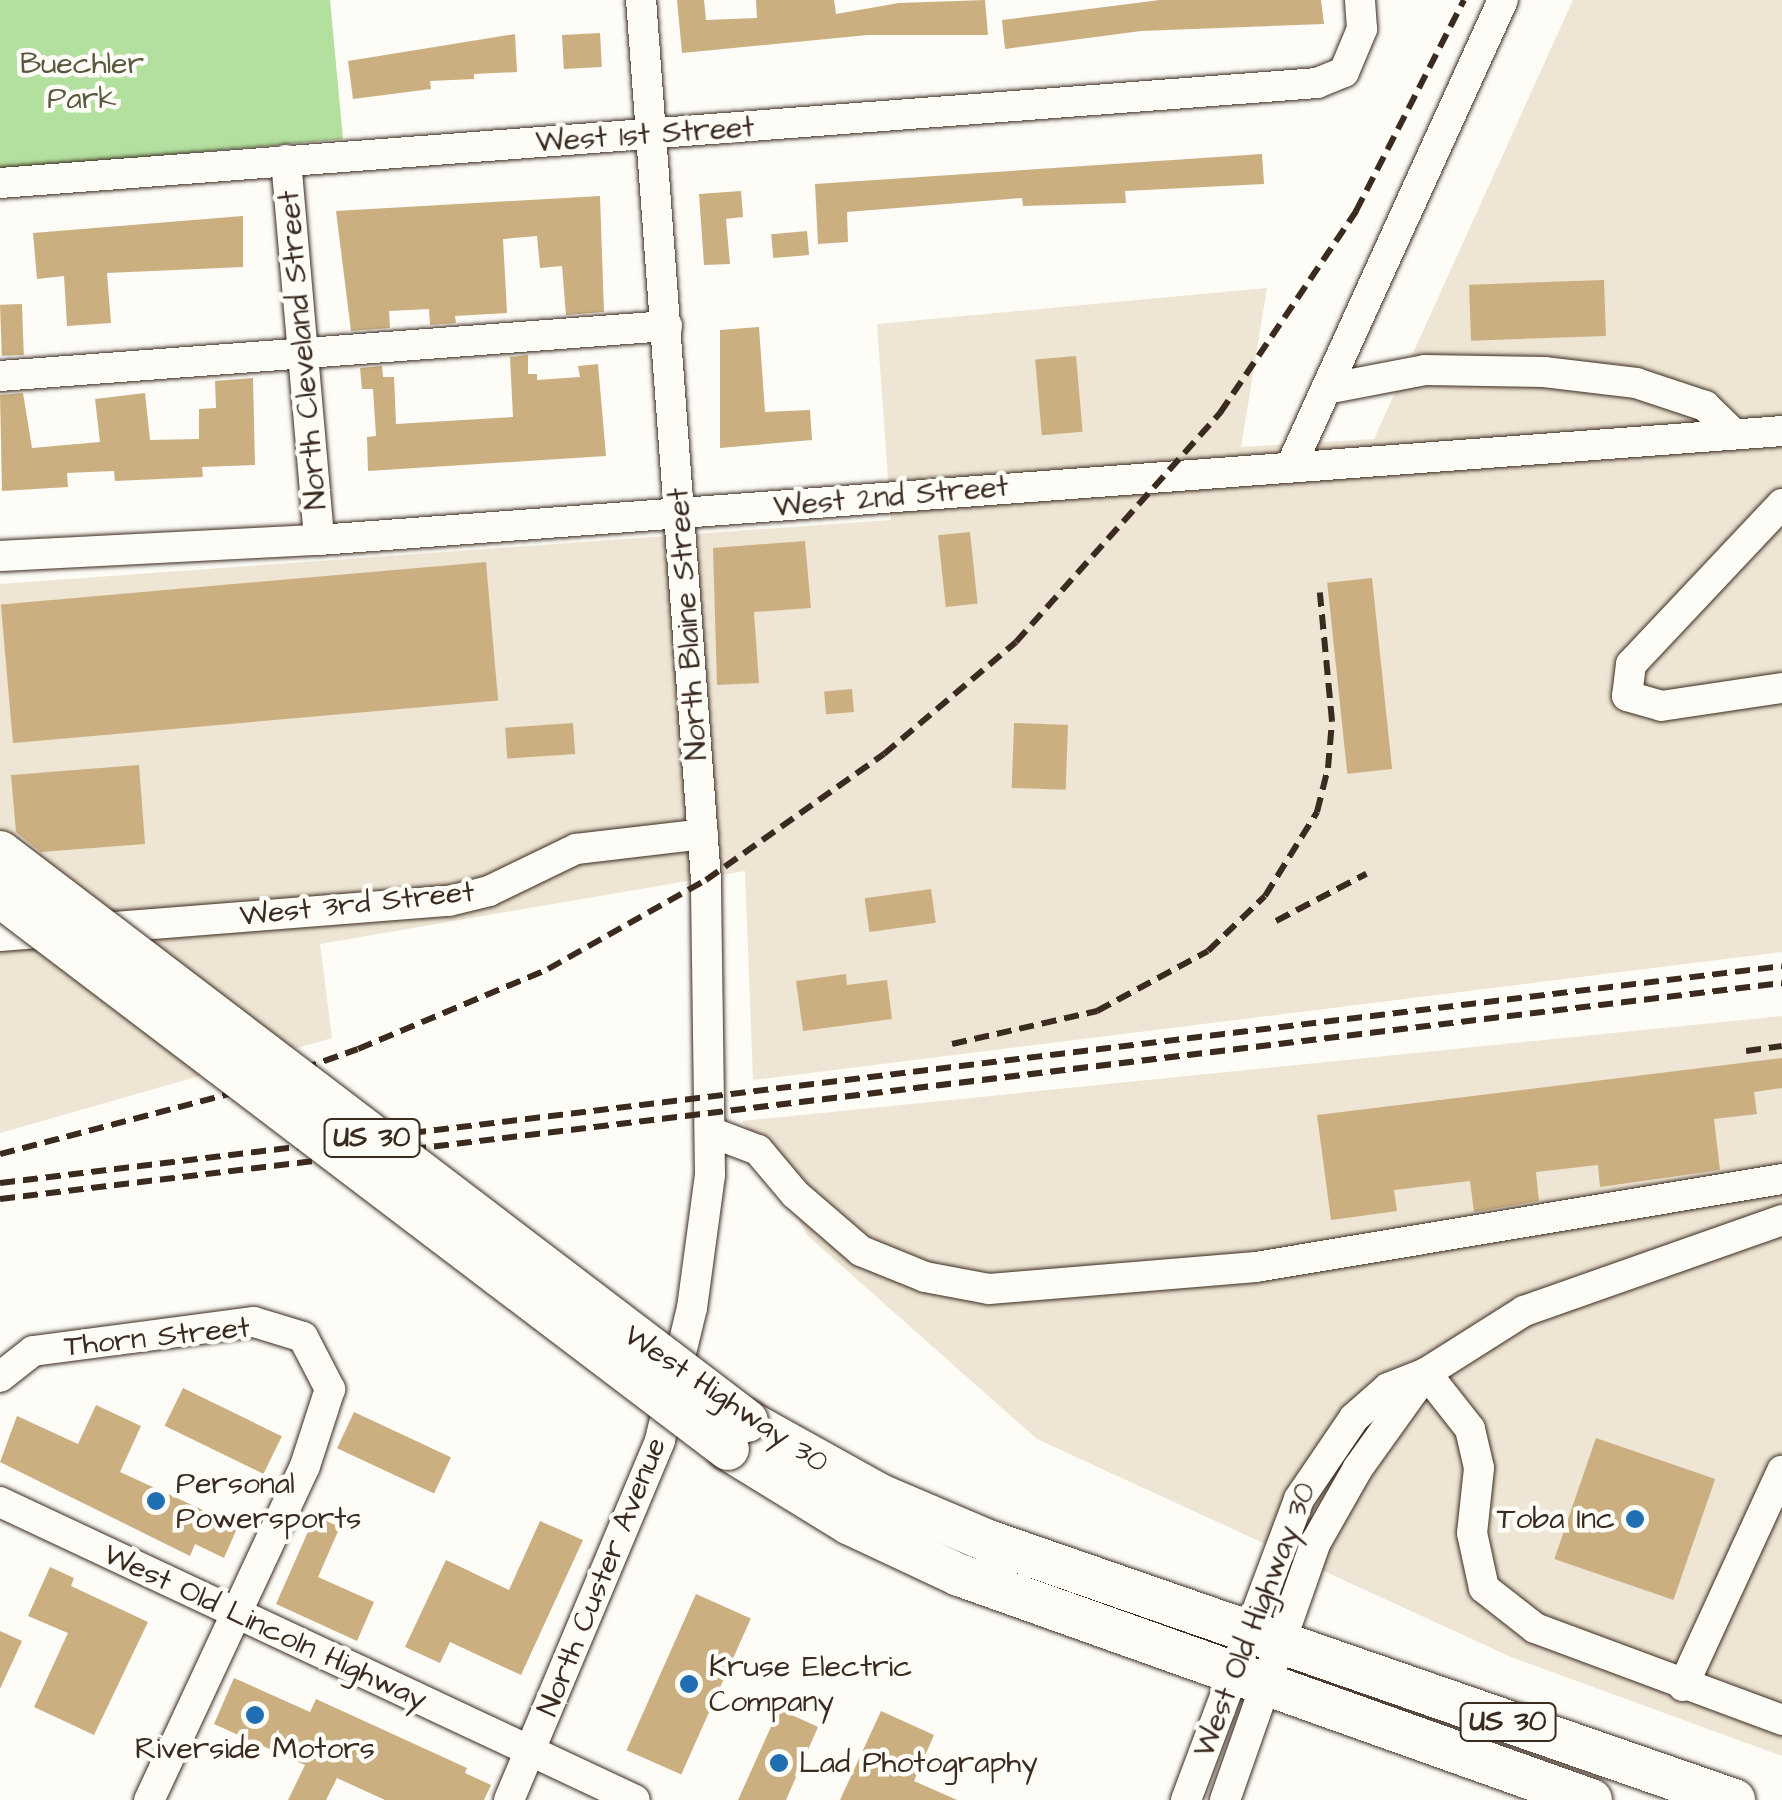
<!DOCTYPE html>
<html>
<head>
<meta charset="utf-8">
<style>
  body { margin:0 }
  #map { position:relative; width:1782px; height:1800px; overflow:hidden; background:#fdfcf7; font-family:"Architects Daughter",sans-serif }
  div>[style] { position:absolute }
  .built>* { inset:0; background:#eee5d4 }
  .green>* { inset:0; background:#b3e09f }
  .building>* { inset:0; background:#ccaf81; transform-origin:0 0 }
  .roads { filter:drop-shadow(0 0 2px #3b2a1e) drop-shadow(0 0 2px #3b2a1e) }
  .minor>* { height:30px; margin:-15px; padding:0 15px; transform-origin:15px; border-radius:15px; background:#fdfcf7 }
  .highway>* { height:42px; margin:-21px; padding:0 21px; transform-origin:21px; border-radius:21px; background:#fdfcf7 }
  .rail>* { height:6px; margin-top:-3px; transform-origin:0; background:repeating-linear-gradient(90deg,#3b2a1e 0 15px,transparent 0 23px) }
  .bridges { filter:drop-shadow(0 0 2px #3b2a1e) drop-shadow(0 0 2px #3b2a1e) }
  .highway-bridge>* { height:42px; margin:-21px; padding:0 21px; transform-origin:21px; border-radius:21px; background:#fdfcf7 }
  .dots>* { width:28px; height:28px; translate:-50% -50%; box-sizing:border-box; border:5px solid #fdfcf7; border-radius:50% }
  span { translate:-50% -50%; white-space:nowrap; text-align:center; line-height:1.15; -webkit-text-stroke:9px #fdfcf7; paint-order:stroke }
  .shield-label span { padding:2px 8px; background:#fdfcf7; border:2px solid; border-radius:8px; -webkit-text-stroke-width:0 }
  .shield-label { font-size:28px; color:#3b2a1e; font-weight:700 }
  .park-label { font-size:30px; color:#59583e }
  .street-label { font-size:30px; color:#3b2a1e }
  .poi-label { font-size:30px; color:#3b2a1e }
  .left { translate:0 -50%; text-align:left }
  .right { translate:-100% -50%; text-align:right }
</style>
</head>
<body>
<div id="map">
  <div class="built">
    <div style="clip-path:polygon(1573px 0,1782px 0,1782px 952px,753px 1080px,745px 871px,320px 944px,332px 1038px,0 1133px,0 584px,891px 520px,877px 324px,1267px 288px,1241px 447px,1374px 439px)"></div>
    <div style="clip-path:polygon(1782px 1016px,1782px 1756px,1511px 1657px,1037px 1439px,808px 1236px,742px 1121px)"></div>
  </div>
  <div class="green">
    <div style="clip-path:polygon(0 0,330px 0,343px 139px,0 170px)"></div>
  </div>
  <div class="building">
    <div style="clip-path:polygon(677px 0,704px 0,706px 20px,757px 18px,756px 0,834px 0,836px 14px,899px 3px,985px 0,988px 35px,868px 35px,682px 53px)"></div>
    <div style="clip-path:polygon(1160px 0,1321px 0,1324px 24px,1141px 31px,1005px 49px,1002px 20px)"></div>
    <div style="left:600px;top:33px;width:34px;height:38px;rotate:87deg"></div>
    <div style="clip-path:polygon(515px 34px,517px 72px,474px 74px,474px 79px,430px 81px,431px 89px,353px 99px,348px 61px)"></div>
    <div style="clip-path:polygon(1262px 154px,1264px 184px,1125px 191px,1126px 203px,1023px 206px,1022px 198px,847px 212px,848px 242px,818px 244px,815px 184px)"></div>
    <div style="clip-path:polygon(741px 191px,743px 217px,726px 219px,730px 264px,704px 265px,699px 194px)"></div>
    <div style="clip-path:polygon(600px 196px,604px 312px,566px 315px,562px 266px,540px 268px,537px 236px,503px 239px,507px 313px,455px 316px,456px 323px,430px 325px,429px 309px,389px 311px,390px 328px,351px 331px,336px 211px)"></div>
    <div style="clip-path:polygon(243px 216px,243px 267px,107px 273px,111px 323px,67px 326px,64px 276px,37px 279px,33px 233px)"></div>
    <div style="left:807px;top:231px;width:24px;height:36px;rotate:85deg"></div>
    <div style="left:1604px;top:280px;width:56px;height:135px;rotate:88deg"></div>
    <div style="left:22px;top:304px;width:51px;height:22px;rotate:88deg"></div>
    <div style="clip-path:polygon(759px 327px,765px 412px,810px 410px,812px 440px,720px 448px,720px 330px)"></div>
    <div style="clip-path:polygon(528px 355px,528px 374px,537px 374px,537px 380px,580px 377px,578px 366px,598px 364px,606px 456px,368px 471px,367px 437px,376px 436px,373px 389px,362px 389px,360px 368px,382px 366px,383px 377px,394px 377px,396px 424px,513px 417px,510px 357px)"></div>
    <div style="left:1076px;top:356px;width:76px;height:41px;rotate:85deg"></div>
    <div style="clip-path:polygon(253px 378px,255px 465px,202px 467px,203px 477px,115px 481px,114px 471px,67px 473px,68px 487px,2px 491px,0 395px,23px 393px,32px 448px,100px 442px,95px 399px,145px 393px,150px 440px,199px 439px,199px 409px,216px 408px,215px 381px)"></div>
    <div style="left:970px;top:532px;width:72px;height:32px;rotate:84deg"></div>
    <div style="clip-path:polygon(805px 541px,811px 608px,754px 612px,759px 683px,717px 685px,713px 548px)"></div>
    <div style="left:486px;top:562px;width:139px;height:487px;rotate:85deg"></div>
    <div style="left:1372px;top:578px;width:192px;height:45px;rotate:84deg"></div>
    <div style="left:852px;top:689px;width:23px;height:28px;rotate:85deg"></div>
    <div style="left:573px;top:723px;width:31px;height:68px;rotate:86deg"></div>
    <div style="left:1014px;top:723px;width:54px;height:65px;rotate:2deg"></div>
    <div style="clip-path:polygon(139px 765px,145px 844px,41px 852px,16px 832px,11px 775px)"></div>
    <div style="left:931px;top:889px;width:34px;height:67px;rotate:82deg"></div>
    <div style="clip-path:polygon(846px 974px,847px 985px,887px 980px,892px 1019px,803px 1031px,796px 981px)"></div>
    <div style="clip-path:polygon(1782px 1058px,1782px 1088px,1754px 1092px,1757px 1114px,1714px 1119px,1720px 1170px,1600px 1187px,1598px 1165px,1536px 1172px,1539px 1201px,1474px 1212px,1470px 1181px,1394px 1190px,1397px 1211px,1331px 1220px,1317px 1115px)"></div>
    <div style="left:183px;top:1388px;width:110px;height:42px;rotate:26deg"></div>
    <div style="clip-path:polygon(96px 1405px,141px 1426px,120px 1472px,238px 1526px,224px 1558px,195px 1544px,190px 1556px,0 1462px,17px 1416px,78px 1444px)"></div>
    <div style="left:354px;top:1412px;width:107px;height:40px;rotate:25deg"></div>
    <div style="left:1596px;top:1438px;width:126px;height:128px;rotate:19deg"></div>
    <div style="clip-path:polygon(315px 1516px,340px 1527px,318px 1577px,374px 1602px,357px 1641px,276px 1604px)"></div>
    <div style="clip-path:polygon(540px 1521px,583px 1540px,521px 1675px,450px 1642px,440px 1663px,405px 1647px,446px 1560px,509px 1590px)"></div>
    <div style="clip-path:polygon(50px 1567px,74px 1578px,71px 1586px,148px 1622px,94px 1735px,34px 1707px,68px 1633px,28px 1616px)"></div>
    <div style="left:696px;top:1594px;width:60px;height:171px;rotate:24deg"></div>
    <div style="clip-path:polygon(0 1631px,22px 1641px,0 1689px)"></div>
    <div style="clip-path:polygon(234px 1678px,310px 1712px,316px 1699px,467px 1768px,465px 1773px,491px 1785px,484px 1800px,385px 1800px,337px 1778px,326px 1800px,288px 1800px,305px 1765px,214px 1724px)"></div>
    <div style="clip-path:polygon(779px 1709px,818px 1727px,786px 1800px,738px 1800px)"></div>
    <div style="clip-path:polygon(881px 1711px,934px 1735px,914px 1781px,957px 1800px,840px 1800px)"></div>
  </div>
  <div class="roads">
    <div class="minor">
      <div style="left:286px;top:160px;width:381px;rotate:85deg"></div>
      <div style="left:0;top:183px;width:1321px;rotate:-4.34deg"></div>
      <div style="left:1317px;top:83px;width:29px;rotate:-22deg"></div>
      <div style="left:1344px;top:72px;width:47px;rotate:-67.3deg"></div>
      <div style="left:1362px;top:29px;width:29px;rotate:-94deg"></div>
      <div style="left:0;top:376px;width:669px;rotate:-4.29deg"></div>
      <div style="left:1326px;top:389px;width:101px;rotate:-10.9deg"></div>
      <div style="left:1425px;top:370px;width:119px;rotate:1deg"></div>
      <div style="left:1544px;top:372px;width:93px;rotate:6.8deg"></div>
      <div style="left:1636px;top:383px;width:73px;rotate:18.4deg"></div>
      <div style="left:1705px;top:406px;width:40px;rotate:44deg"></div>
      <div style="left:1291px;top:466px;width:512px;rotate:-65.54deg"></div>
      <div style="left:1782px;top:504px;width:220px;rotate:133.3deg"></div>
      <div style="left:1631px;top:664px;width:32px;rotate:97deg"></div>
      <div style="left:1627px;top:696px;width:35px;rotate:16deg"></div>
      <div style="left:1661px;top:706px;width:122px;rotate:-8.5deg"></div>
      <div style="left:0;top:556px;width:319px;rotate:-2.9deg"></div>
      <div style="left:319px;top:540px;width:1467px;rotate:-4.26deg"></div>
      <div style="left:0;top:936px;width:450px;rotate:-4.5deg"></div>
      <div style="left:449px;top:901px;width:41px;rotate:-14deg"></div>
      <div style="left:489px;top:891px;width:97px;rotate:-25.8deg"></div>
      <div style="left:576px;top:849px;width:128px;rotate:-6.7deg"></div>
      <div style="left:713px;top:1133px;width:48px;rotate:20.7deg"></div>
      <div style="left:758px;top:1150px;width:57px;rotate:49.9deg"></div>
      <div style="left:795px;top:1194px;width:87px;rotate:40.8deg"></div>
      <div style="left:861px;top:1251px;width:69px;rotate:22.1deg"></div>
      <div style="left:925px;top:1277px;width:65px;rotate:10.6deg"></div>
      <div style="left:989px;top:1289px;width:268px;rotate:-4.7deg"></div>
      <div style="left:1256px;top:1267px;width:533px;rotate:-9.5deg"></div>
      <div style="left:1426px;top:1373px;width:71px;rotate:51.8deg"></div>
      <div style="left:1470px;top:1429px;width:40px;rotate:77deg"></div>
      <div style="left:1479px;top:1468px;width:65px;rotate:96.1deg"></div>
      <div style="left:1472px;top:1533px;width:56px;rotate:77.7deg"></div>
      <div style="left:1484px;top:1588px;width:65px;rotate:38.1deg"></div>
      <div style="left:1535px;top:1628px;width:264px;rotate:20.4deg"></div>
      <div style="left:0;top:1377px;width:42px;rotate:-38.2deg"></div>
      <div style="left:33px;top:1351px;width:223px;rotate:-7.5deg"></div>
      <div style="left:254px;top:1322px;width:51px;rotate:17deg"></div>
      <div style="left:303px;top:1337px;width:59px;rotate:62.6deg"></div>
      <div style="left:330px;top:1389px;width:81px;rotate:108deg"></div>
      <div style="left:305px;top:1466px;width:369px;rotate:115deg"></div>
      <div style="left:0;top:1502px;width:701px;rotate:25.14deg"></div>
      <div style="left:1683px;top:1686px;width:237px;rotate:-65.3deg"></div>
      <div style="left:509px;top:1800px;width:390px;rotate:-67.2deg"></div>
      <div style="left:660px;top:1440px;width:136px;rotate:-76.4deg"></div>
      <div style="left:692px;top:1308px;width:134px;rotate:-82.3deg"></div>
      <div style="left:710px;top:1175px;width:295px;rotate:-90.8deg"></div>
      <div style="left:706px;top:880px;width:882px;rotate:-94.22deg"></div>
      <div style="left:1186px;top:1800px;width:322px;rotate:-69.4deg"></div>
      <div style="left:1299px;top:1499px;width:98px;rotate:-55.8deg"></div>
      <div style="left:1354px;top:1418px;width:45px;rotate:-41.4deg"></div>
      <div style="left:1388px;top:1388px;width:41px;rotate:-21.5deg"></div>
      <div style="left:1426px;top:1373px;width:116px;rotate:-32.3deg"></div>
      <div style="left:1524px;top:1311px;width:274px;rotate:-19.4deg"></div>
      <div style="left:1225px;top:1800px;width:274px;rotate:-70.6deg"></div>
      <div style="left:1316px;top:1542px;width:85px;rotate:-60.4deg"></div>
      <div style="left:1358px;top:1468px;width:117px;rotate:-54.4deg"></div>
    </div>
    <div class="highway">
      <div style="left:747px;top:1421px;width:152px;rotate:29.1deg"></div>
      <div style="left:880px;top:1495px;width:117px;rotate:23.1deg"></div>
      <div style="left:988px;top:1541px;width:790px;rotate:19.15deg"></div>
      <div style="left:728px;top:1449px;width:143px;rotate:31.6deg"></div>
      <div style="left:850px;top:1524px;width:120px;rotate:25.1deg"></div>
      <div style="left:959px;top:1575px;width:671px;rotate:19.6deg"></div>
    </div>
  </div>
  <div class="rail">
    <div style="left:1276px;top:921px;width:102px;rotate:-27.6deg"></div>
    <div style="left:952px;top:1044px;width:149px;rotate:-12.8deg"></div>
    <div style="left:1097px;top:1011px;width:126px;rotate:-28.4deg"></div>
    <div style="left:1208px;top:951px;width:79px;rotate:-44deg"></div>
    <div style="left:1265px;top:896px;width:99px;rotate:-58.2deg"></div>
    <div style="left:1317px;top:812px;width:45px;rotate:-76deg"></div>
    <div style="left:1328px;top:768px;width:47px;rotate:-85.1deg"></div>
    <div style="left:1332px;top:721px;width:129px;rotate:-95.4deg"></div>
    <div style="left:1746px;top:1051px;width:36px;rotate:-8deg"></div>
    <div style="left:0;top:1154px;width:245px;rotate:-14.7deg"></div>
    <div style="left:237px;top:1092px;width:128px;rotate:-19.6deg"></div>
    <div style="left:358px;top:1049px;width:206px;rotate:-22.8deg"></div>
    <div style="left:548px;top:969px;width:181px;rotate:-29.4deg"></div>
    <div style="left:706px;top:880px;width:218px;rotate:-35.3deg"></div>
    <div style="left:884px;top:754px;width:173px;rotate:-40.3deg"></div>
    <div style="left:1016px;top:642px;width:307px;rotate:-48.3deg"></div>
    <div style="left:1220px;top:413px;width:244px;rotate:-56deg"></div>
    <div style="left:1356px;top:211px;width:237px;rotate:-62.9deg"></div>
    <div style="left:0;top:1183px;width:1795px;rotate:-6.94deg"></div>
    <div style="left:0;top:1199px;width:1795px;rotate:-6.91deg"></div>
  </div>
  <div class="bridges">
    <div class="highway-bridge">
      <div style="left:0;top:852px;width:939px;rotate:37.3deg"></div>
      <div style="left:0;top:896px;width:914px;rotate:37.22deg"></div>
    </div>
  </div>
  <div class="dots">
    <div style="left:156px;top:1501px;background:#1f6fb2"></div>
    <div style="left:1635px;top:1519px;background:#1f6fb2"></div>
    <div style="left:689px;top:1684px;background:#1f6fb2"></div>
    <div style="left:255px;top:1715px;background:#1f6fb2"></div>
    <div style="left:779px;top:1763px;background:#1f6fb2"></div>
  </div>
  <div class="shield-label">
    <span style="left:372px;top:1138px">US 30</span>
    <span style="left:1508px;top:1722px">US 30</span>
  </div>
  <div class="park-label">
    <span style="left:82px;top:81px">Buechler<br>Park</span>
  </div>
  <div class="street-label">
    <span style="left:645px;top:135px;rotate:-4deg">West 1st Street</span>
    <span style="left:303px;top:350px;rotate:-95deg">North Cleveland Street</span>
    <span style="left:891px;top:497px;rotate:-5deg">West 2nd Street</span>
    <span style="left:688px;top:624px;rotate:-94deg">North Blaine Street</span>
    <span style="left:357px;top:904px;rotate:-6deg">West 3rd Street</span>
    <span style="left:157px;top:1337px;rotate:-6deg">Thorn Street</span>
    <span style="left:726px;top:1399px;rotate:34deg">West Highway 30</span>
    <span style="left:602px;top:1577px;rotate:-68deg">North Custer Avenue</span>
    <span style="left:1255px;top:1620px;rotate:-69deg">West Old Highway 30</span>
    <span style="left:265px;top:1627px;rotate:25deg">West Old Lincoln Highway</span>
  </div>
  <div class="poi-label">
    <span class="left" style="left:176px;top:1501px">Personal<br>Powersports</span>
    <span class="right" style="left:1615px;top:1519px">Toba Inc</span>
    <span class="left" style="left:709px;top:1684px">Kruse Electric<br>Company</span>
    <span style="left:255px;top:1749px">Riverside Motors</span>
    <span class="left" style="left:799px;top:1763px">Lad Photography</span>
  </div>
</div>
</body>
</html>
